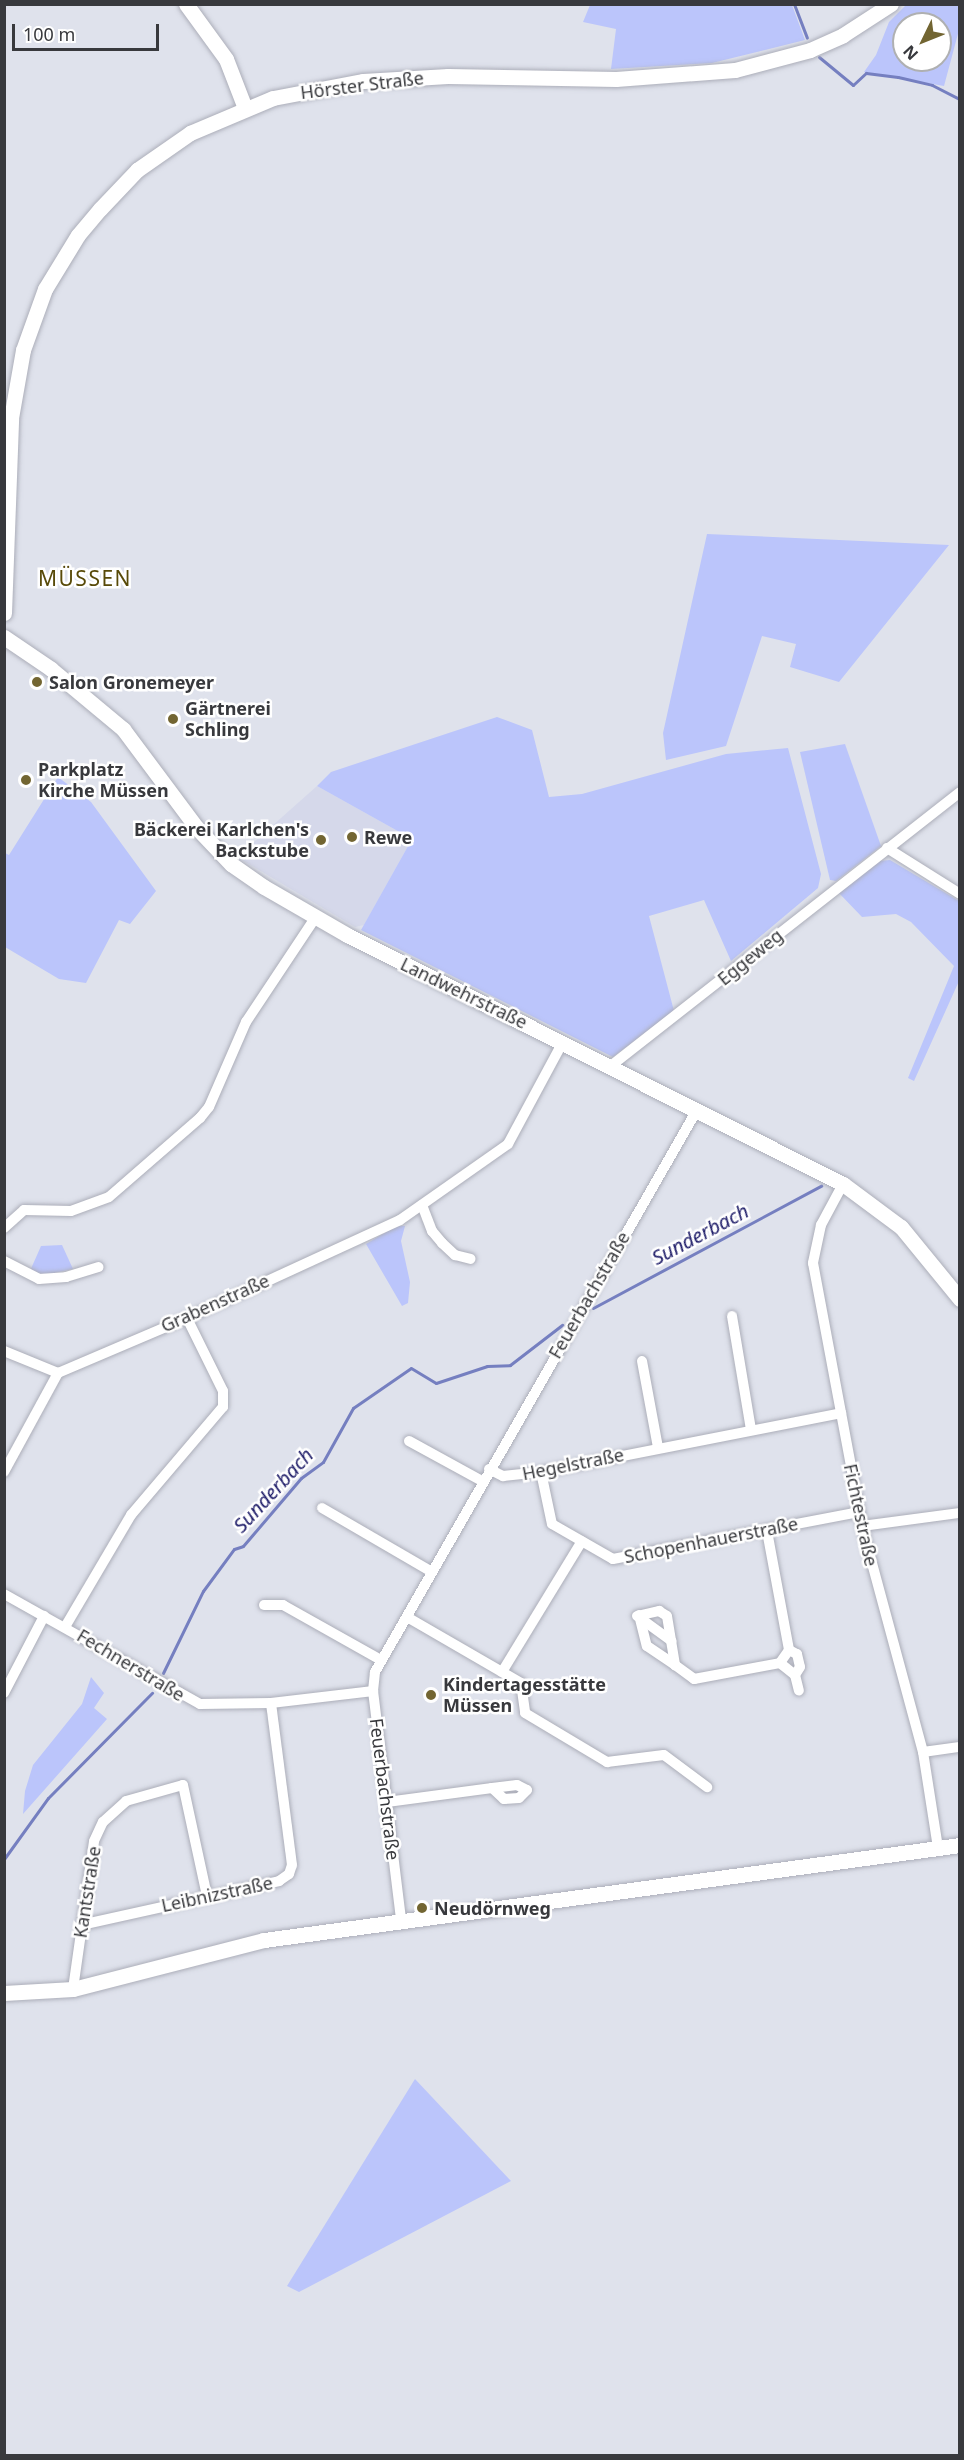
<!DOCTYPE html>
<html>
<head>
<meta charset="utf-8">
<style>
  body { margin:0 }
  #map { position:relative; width:964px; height:2460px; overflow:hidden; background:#dfe2ec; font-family:"Noto Sans",sans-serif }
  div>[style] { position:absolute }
  .built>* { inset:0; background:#d5d8ea }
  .green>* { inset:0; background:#bbc5fb }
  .stream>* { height:3px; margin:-1.5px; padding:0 1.5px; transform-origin:1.5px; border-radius:1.5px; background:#757fc0 }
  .roads { filter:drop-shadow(0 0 2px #acaeb9) drop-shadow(0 0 2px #acaeb9) }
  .street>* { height:10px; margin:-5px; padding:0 5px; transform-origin:5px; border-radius:5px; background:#fff }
  .secondary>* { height:15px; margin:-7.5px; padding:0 7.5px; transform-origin:7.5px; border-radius:7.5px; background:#fff }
  .dots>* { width:16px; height:16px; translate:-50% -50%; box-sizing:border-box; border:3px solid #fff; border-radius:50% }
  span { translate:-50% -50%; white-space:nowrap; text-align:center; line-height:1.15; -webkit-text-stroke:5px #fff; paint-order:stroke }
  .street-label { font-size:18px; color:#38393d }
  .poi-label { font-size:18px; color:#38393d; font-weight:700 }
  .left { translate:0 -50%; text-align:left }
  .right { translate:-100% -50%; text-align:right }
  .water-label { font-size:20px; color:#1f1d69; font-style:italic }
  .quarter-label { font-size:21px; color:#584a09; letter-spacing:1.5px }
  .frame { position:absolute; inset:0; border:6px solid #38393d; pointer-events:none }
  .north { position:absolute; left:892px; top:12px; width:60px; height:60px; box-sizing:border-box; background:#fff; border:2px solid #afb0b1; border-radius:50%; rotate:227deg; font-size:16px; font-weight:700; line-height:24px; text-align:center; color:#38393d }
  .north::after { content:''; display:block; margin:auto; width:21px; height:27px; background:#726532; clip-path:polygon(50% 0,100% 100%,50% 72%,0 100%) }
  .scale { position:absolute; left:12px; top:24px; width:147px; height:27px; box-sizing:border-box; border:3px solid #38393d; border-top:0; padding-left:8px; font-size:18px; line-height:21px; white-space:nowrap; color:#38393d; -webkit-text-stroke:4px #fff; paint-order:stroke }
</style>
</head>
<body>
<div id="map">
  <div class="built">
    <div style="clip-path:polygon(317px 786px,412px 839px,364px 925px,355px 927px,237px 857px)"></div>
  </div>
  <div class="green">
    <div style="clip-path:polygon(evenodd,907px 4px,959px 5px,959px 30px,944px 86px,864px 72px,876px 55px,889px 22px,907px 4px,904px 24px,940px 24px,940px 60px,904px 60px,904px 24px)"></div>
    <div style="clip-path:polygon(590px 5px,792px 5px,805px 40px,712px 63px,611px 69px,616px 29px,583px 22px)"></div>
    <div style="clip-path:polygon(707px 534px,949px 545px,839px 682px,790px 667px,796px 644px,762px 636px,726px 746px,666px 760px,663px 733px)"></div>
    <div style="clip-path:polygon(497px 717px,532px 730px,549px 797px,582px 794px,726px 754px,788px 748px,821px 874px,818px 888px,731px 961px,704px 900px,649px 916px,674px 1011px,613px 1057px,361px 930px,412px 839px,317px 786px,331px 772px)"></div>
    <div style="clip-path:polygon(845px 744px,881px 846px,836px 881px,830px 880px,800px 752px)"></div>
    <div style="clip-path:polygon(58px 777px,91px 802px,156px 891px,130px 924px,119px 920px,86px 983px,59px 979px,5px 947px,5px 853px,9px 855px)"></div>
    <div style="clip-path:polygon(890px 860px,959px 901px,959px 981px,914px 1081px,908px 1078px,954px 966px,911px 922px,896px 914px,862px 917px,838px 892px,879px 861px)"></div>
    <div style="clip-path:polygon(396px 1226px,405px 1226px,401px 1241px,410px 1282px,408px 1303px,402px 1306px,366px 1244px)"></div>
    <div style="clip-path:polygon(62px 1245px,73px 1269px,44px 1275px,30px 1271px,41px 1246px)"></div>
    <div style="clip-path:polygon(91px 1677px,104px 1693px,94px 1708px,107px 1719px,23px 1814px,25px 1791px,33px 1765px,82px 1704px)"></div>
    <div style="clip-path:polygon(415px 2079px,511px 2181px,299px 2292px,287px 2286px)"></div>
  </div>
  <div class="stream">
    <div style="left:794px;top:4px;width:36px;rotate:69deg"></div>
    <div style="left:819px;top:57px;width:44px;rotate:39.5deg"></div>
    <div style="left:853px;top:85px;width:18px;rotate:-43deg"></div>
    <div style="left:866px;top:73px;width:32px;rotate:7deg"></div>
    <div style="left:898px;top:77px;width:35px;rotate:13deg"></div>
    <div style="left:932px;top:85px;width:31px;rotate:27deg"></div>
    <div style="left:593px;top:1308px;width:259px;rotate:-28.2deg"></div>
    <div style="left:163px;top:1673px;width:91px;rotate:-64deg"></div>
    <div style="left:203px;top:1591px;width:52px;rotate:-53.6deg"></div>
    <div style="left:234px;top:1549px;width:9px;rotate:-18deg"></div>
    <div style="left:243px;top:1546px;width:89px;rotate:-49.5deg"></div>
    <div style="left:301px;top:1478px;width:27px;rotate:-36deg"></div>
    <div style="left:323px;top:1462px;width:62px;rotate:-60.9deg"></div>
    <div style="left:353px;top:1408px;width:70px;rotate:-34.6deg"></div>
    <div style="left:411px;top:1368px;width:29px;rotate:31deg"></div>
    <div style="left:436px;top:1383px;width:54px;rotate:-18.4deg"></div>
    <div style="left:487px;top:1366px;width:23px;rotate:-2deg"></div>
    <div style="left:510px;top:1365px;width:66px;rotate:-37.6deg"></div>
    <div style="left:4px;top:1859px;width:75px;rotate:-54.2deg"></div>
    <div style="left:48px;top:1798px;width:148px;rotate:-45.3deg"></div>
  </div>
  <div class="roads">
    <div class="street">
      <div style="left:887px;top:848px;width:86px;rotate:32.2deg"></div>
      <div style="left:612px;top:1065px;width:442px;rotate:-38.1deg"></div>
      <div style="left:843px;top:1184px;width:47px;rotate:118.2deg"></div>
      <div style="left:821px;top:1225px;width:39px;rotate:102deg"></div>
      <div style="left:813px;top:1263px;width:268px;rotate:79.4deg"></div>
      <div style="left:862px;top:1526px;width:234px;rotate:74.9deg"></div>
      <div style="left:923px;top:1752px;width:97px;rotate:81.1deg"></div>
      <div style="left:422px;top:1205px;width:28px;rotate:69deg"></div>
      <div style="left:432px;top:1231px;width:16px;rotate:50deg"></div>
      <div style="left:442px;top:1243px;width:18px;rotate:43deg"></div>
      <div style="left:455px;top:1255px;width:16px;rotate:14deg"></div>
      <div style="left:4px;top:1228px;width:27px;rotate:-42deg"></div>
      <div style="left:24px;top:1210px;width:47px;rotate:1.2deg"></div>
      <div style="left:71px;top:1211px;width:40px;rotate:-20.2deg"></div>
      <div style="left:109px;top:1197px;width:121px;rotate:-41deg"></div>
      <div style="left:200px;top:1118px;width:14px;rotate:-51deg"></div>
      <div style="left:209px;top:1107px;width:93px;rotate:-66.5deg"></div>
      <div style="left:246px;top:1022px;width:125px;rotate:-56.4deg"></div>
      <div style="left:4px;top:1261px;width:39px;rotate:27deg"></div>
      <div style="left:39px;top:1279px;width:27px;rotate:-4deg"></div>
      <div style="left:66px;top:1277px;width:34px;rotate:-17deg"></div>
      <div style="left:732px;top:1316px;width:115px;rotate:80.5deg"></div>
      <div style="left:4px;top:1351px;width:58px;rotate:22.2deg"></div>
      <div style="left:642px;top:1361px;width:87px;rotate:79.5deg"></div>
      <div style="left:58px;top:1373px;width:140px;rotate:-23.1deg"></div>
      <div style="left:187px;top:1318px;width:234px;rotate:-24.7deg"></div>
      <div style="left:400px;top:1220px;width:132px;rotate:-35.1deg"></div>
      <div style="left:508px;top:1144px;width:116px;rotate:-61.7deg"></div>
      <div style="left:409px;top:1441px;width:83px;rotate:28.7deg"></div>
      <div style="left:489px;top:1469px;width:16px;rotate:27deg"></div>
      <div style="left:503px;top:1476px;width:38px;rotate:-6deg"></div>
      <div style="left:541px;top:1472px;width:306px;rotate:-11.1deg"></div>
      <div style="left:4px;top:1472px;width:113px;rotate:-61.4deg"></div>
      <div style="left:541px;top:1472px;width:53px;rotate:78.1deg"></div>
      <div style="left:552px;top:1524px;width:70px;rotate:29.8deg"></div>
      <div style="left:613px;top:1559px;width:250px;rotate:-10.8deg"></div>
      <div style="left:322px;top:1508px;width:127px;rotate:30.2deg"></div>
      <div style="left:862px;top:1526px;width:99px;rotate:-7.6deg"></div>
      <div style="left:767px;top:1531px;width:121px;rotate:79.5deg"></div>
      <div style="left:789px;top:1650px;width:16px;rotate:125deg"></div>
      <div style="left:780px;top:1663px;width:19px;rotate:39deg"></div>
      <div style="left:795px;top:1675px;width:16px;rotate:76deg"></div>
      <div style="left:4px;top:1594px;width:225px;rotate:29.3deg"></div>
      <div style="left:200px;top:1704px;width:71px;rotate:-0.8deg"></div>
      <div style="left:271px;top:1703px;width:103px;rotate:-6.7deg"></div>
      <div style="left:264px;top:1605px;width:19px"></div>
      <div style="left:283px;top:1605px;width:112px;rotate:29.3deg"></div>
      <div style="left:639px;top:1615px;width:32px;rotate:76deg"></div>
      <div style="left:647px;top:1646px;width:34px;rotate:34deg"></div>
      <div style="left:637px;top:1616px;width:23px;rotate:-13deg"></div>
      <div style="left:659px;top:1611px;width:9px;rotate:32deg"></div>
      <div style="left:667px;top:1616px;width:50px;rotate:80.7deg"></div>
      <div style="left:675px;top:1665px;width:24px;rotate:36deg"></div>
      <div style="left:694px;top:1679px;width:87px;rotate:-10.5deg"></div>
      <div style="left:407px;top:1617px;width:132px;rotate:30.1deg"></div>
      <div style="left:521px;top:1683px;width:30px;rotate:82deg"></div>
      <div style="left:525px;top:1713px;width:96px;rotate:30.9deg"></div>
      <div style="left:607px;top:1762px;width:57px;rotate:-7deg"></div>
      <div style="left:664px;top:1755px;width:54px;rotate:36.7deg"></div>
      <div style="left:640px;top:1618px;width:39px;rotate:36deg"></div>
      <div style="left:65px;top:1627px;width:130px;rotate:-59.5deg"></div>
      <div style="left:131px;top:1515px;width:142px;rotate:-49.6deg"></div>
      <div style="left:223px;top:1407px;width:16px;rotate:-90deg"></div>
      <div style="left:223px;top:1391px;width:81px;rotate:-116.3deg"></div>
      <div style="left:789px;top:1650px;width:9px;rotate:27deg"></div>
      <div style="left:797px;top:1654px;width:13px;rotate:77deg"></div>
      <div style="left:800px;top:1667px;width:9px;rotate:122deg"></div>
      <div style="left:502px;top:1672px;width:153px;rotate:-58.6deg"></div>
      <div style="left:4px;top:1693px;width:87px;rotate:-62.5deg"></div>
      <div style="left:923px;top:1752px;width:37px;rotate:-8deg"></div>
      <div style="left:387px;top:1802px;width:106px;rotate:-7.6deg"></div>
      <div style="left:492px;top:1788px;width:25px;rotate:-7deg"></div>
      <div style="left:517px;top:1785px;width:11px;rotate:27deg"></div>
      <div style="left:527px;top:1790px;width:11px;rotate:135deg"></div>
      <div style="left:519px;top:1798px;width:15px;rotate:176deg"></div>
      <div style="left:504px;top:1799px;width:16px;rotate:-137deg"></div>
      <div style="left:401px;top:1919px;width:230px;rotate:-97deg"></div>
      <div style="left:373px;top:1691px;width:19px;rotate:-84deg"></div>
      <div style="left:375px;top:1672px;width:648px;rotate:-60.19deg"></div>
      <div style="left:81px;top:1925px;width:203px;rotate:-12.5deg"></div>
      <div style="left:279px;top:1881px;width:12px;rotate:-35deg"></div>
      <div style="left:289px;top:1874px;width:9px;rotate:-72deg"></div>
      <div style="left:292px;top:1865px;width:163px;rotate:-97.4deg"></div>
      <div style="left:73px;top:1989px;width:149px;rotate:-81.9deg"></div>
      <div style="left:94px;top:1841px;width:21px;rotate:-65deg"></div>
      <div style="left:103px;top:1822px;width:31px;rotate:-42deg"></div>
      <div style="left:126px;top:1801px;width:59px;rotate:-15.7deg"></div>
      <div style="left:183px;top:1785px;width:114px;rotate:77.8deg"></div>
    </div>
    <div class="secondary">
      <div style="left:186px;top:4px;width:68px;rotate:54deg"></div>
      <div style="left:226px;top:59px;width:53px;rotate:68.8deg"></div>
      <div style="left:4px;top:613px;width:195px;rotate:-87.9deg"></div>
      <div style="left:11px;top:418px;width:69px;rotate:-80deg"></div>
      <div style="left:23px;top:350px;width:65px;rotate:-70.2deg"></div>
      <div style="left:45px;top:289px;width:63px;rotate:-58.6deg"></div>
      <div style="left:78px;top:235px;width:34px;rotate:-50deg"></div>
      <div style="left:100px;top:209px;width:54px;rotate:-46.5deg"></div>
      <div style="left:137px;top:170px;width:65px;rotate:-34.9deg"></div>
      <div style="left:190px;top:133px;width:90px;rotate:-22.9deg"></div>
      <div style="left:273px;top:98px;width:92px;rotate:-10.7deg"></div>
      <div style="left:363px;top:81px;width:85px;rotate:-3.4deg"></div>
      <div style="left:448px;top:76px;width:168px;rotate:1deg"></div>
      <div style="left:616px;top:79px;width:119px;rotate:-4.3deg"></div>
      <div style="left:735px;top:70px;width:78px;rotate:-14.9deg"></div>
      <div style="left:810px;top:50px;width:36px;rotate:-24deg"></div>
      <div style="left:843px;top:35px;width:57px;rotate:-32.9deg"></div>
      <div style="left:4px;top:637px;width:57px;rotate:34.2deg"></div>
      <div style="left:51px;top:669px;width:94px;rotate:39.8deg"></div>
      <div style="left:123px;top:729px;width:122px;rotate:53.3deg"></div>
      <div style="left:196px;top:827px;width:51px;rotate:46.6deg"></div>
      <div style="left:231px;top:864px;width:40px;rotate:34.9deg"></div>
      <div style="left:264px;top:887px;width:96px;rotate:30deg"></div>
      <div style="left:347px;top:935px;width:555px;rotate:26.66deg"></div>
      <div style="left:843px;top:1184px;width:72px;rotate:36.6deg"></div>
      <div style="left:901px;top:1227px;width:93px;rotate:50.7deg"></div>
      <div style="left:4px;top:1993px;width:69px;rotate:-3.3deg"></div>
      <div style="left:73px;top:1989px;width:197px;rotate:-14.4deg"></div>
      <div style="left:264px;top:1940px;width:702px;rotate:-7.77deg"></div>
    </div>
  </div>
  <div class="dots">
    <div style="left:37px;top:682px;background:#726532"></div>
    <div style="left:173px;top:719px;background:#726532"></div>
    <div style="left:26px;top:780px;background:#726532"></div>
    <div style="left:352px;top:837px;background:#726532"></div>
    <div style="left:321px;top:840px;background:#726532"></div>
    <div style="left:431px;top:1695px;background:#726532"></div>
    <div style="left:422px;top:1908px;background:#726532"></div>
  </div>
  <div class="street-label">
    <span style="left:362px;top:85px;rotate:-7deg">Hörster Straße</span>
    <span style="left:750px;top:957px;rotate:-39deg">Eggeweg</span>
    <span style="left:464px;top:993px;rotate:26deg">Landwehrstraße</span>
    <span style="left:589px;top:1295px;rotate:-60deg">Feuerbachstraße</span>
    <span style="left:215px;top:1303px;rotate:-24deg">Grabenstraße</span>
    <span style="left:573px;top:1464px;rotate:-11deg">Hegelstraße</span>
    <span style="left:861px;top:1515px;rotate:78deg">Fichtestraße</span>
    <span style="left:711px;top:1540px;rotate:-11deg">Schopenhauerstraße</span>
    <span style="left:131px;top:1665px;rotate:31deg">Fechnerstraße</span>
    <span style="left:385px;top:1789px;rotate:83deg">Feuerbachstraße</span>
    <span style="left:87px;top:1892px;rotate:-81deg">Kantstraße</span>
    <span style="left:217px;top:1894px;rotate:-12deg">Leibnizstraße</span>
  </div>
  <div class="poi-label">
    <span class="left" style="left:49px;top:682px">Salon Gronemeyer</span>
    <span class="left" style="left:185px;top:719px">Gärtnerei<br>Schling</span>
    <span class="left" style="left:38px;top:780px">Parkplatz<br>Kirche Müssen</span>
    <span class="right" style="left:309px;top:840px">Bäckerei Karlchen's<br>Backstube</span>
    <span class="left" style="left:364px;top:837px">Rewe</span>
    <span class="left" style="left:443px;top:1695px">Kindertagesstätte<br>Müssen</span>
    <span class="left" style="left:434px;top:1908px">Neudörnweg</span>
  </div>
  <div class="water-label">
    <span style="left:700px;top:1234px;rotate:-28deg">Sunderbach</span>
    <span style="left:273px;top:1490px;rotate:-47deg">Sunderbach</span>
  </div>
  <div class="quarter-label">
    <span style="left:85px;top:578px">MÜSSEN</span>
  </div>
  <div class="frame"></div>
  <div class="north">N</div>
  <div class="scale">100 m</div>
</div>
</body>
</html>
